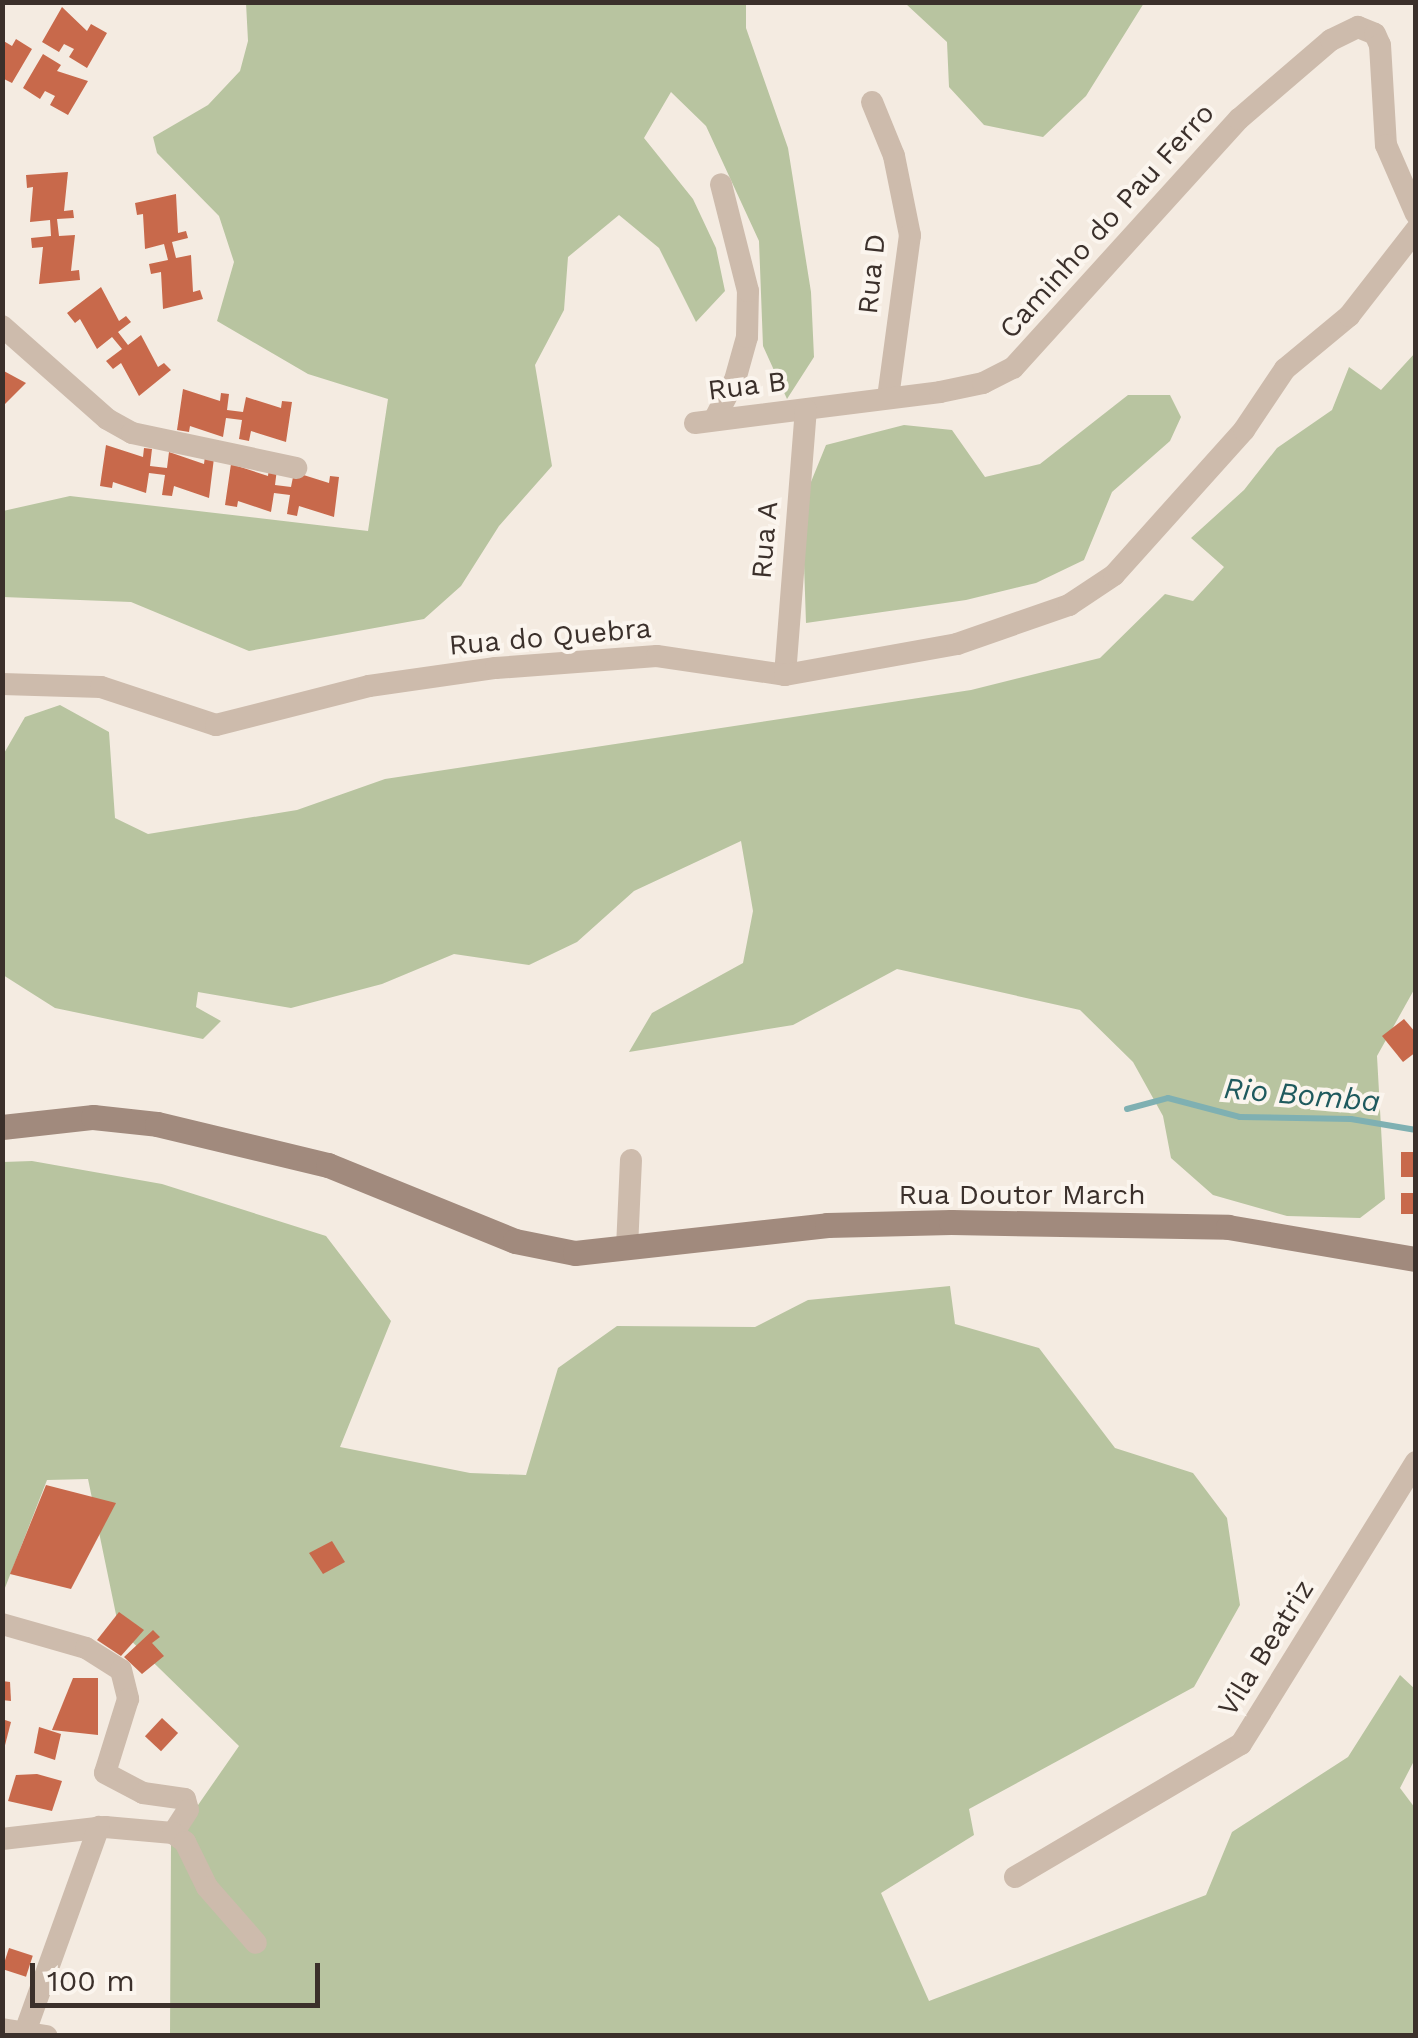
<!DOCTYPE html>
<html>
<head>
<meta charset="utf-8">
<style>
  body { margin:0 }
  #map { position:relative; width:1418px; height:2038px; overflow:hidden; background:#f4ebe1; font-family:"Work Sans",sans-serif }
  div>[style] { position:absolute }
  .green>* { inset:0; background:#b8c4a0 }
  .stream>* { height:6px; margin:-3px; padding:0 3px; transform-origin:3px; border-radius:3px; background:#7fb0b2 }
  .building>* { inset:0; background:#c8694b; transform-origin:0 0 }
  .minor>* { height:22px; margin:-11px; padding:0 11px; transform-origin:11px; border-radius:11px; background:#cdbbac }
  .secondary>* { height:25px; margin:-12.5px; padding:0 12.5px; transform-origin:12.5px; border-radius:12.5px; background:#a18a7d }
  span { translate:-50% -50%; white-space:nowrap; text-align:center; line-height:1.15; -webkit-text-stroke:8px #fbf5ee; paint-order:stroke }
  .street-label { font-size:28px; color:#3b302b }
  .water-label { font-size:30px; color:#1f5a5e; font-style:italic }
  .frame { position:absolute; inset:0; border:5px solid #3b302b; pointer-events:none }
  .scale { position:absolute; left:30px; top:1963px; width:290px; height:45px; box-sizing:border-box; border:5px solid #3b302b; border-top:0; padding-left:12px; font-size:30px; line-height:35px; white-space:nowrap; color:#3b302b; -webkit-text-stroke:8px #fbf5ee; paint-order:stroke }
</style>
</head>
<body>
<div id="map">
  <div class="green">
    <div style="clip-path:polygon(246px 3px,746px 3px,746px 28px,788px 148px,811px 292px,814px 357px,787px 399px,763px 346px,759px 241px,706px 126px,671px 92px,644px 138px,693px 199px,716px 248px,725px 291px,696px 322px,659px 248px,619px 215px,568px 257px,564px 310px,535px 365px,552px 466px,499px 526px,461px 586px,424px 619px,249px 651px,131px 602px,3px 597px,3px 511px,70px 496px,368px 531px,388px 399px,308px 374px,217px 321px,234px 262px,219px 216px,157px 153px,153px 137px,208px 105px,240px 71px,248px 41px)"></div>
    <div style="clip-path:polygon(890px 3px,1144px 3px,1086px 96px,1043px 137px,984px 125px,949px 87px,947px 42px,906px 4px)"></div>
    <div style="clip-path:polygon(1415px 353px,1415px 988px,1377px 1056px,1385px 1199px,1360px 1218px,1287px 1216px,1213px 1195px,1171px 1158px,1163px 1116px,1133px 1062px,1080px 1010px,897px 969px,793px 1025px,629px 1052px,652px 1013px,743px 963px,753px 911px,741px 841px,634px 891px,577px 942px,529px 965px,454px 954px,382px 984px,291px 1008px,198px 992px,196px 1007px,221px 1021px,203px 1039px,55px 1008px,3px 975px,3px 755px,25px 717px,60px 705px,109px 732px,115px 818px,148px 834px,297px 810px,385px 779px,971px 690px,1100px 658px,1165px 594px,1193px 601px,1224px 567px,1191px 538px,1244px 490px,1277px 448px,1332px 410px,1349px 367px,1381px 390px)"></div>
    <div style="clip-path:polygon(1128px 395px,1170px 395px,1181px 417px,1170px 441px,1112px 492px,1084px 560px,1036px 583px,966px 600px,806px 623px,802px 504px,826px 445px,904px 425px,952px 430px,985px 477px,1040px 464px)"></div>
    <div style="clip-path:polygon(32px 1161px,162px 1184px,326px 1236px,391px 1321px,340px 1447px,470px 1473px,526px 1475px,558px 1368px,617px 1326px,755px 1327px,808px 1300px,950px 1286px,955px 1324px,1039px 1348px,1115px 1448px,1193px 1473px,1227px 1518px,1240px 1605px,1194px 1687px,969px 1809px,974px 1835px,881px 1893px,929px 2001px,1206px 1895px,1232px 1832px,1348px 1757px,1400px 1675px,1416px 1690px,1415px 1759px,1400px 1788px,1415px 1808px,1415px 2035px,170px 2035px,171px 1844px,239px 1746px,119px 1629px,88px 1479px,47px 1480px,3px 1593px,3px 1162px)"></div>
  </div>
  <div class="stream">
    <div style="left:1127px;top:1109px;width:42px;rotate:-15deg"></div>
    <div style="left:1168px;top:1098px;width:74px;rotate:14.8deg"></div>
    <div style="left:1240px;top:1117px;width:111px;rotate:1deg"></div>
    <div style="left:1351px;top:1119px;width:66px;rotate:9.6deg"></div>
  </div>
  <div class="building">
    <div style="clip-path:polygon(62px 7px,87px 31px,91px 24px,107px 33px,87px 68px,69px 57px,74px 49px,64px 44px,59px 52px,42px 42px)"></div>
    <div style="clip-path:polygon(16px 39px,32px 49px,12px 83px,2px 78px,2px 40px,12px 46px)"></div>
    <div style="clip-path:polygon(43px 54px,61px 65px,57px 71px,88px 81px,68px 115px,50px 105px,55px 96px,45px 91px,40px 99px,23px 88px)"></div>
    <div style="clip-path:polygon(68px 172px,64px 211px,73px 210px,74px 218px,57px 219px,59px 236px,75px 235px,71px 271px,79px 270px,80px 280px,39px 284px,43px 247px,32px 248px,31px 238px,51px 236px,50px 220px,30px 222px,33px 187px,27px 188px,26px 175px)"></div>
    <div style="clip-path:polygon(176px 194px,178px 233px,186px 231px,188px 238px,172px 242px,176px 258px,191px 255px,193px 292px,200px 290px,203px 299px,163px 309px,161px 272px,151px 274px,149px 264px,168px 260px,164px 244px,145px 249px,143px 214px,137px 215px,135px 203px)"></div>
    <div style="clip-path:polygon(101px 287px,119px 321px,126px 316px,131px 322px,118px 332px,128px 345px,141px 335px,158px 367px,164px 363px,171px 370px,139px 396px,121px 363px,113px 369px,106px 361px,122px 349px,112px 337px,97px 349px,80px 319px,75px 323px,67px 313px)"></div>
    <div style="clip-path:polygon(2px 370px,26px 383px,2px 407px)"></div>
    <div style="clip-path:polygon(183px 389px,220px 401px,221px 393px,229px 394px,227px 410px,243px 412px,246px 397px,281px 408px,282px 401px,292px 402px,286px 442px,251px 431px,249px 441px,239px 439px,242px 420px,226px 418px,223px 437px,190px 426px,189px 432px,177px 430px)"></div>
    <div style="clip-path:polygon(106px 445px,143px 457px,144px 448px,152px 449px,150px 466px,167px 468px,169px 452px,204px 464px,205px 456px,214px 458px,209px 498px,174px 486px,172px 496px,162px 495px,165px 475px,149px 473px,146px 493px,113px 482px,112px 488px,100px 486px)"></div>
    <div style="clip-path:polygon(231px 464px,268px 476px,269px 468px,277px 469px,275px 485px,291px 487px,294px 472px,329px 483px,330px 476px,339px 477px,334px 517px,299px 506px,297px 516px,287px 514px,290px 495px,274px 493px,271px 512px,238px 501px,237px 507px,225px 505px)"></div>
    <div style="clip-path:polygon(1404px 1019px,1416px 1033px,1416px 1052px,1403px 1062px,1382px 1036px)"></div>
    <div style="left:1401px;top:1152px;width:15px;height:25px"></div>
    <div style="left:1401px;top:1193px;width:15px;height:21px"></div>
    <div style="clip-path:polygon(46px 1485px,116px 1503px,71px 1589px,10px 1574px)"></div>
    <div style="clip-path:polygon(332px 1541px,345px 1562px,323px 1574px,309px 1553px)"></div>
    <div style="clip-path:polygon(119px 1612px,144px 1630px,121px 1656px,97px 1640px)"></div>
    <div style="clip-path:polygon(153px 1630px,160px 1637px,152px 1643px,164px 1656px,142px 1674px,124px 1657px)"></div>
    <div style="clip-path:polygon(73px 1678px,98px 1678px,98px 1735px,52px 1730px)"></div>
    <div style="clip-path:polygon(2px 1681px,10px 1682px,11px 1701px,2px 1700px)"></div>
    <div style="left:162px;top:1718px;width:22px;height:25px;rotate:43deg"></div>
    <div style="clip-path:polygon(2px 1719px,11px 1722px,4px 1749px,2px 1749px)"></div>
    <div style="clip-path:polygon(39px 1727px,61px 1734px,55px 1760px,34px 1753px)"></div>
    <div style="clip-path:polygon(37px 1774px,62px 1781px,52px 1811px,8px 1801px,16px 1775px)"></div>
    <div style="left:9px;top:1948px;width:25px;height:22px;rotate:18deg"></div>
  </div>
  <div class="minor">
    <div style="left:872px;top:102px;width:58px;rotate:67.8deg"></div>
    <div style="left:894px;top:156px;width:81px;rotate:78.6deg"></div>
    <div style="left:910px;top:235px;width:164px;rotate:97.7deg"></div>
    <div style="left:2px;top:326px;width:140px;rotate:41.5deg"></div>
    <div style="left:107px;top:419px;width:29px;rotate:29deg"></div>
    <div style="left:132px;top:433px;width:168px;rotate:12deg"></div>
    <div style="left:714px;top:420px;width:45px;rotate:-62.3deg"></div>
    <div style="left:735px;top:380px;width:45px;rotate:-74.4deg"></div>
    <div style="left:747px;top:337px;width:46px;rotate:-88.8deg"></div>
    <div style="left:748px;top:291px;width:110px;rotate:-104.2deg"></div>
    <div style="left:695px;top:423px;width:247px;rotate:-7.2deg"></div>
    <div style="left:940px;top:392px;width:44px;rotate:-11.8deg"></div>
    <div style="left:983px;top:383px;width:34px;rotate:-27deg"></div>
    <div style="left:1013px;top:368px;width:336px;rotate:-47.8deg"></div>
    <div style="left:1239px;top:119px;width:121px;rotate:-40.7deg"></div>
    <div style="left:1331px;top:40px;width:30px;rotate:-26deg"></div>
    <div style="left:1358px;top:27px;width:18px;rotate:22deg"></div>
    <div style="left:1375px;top:34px;width:12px;rotate:66deg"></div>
    <div style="left:1380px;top:45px;width:100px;rotate:86.6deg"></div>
    <div style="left:1386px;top:145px;width:75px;rotate:66.5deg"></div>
    <div style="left:785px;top:675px;width:266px;rotate:-85.5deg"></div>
    <div style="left:2px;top:684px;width:99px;rotate:1.7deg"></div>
    <div style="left:101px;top:687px;width:121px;rotate:18.3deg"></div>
    <div style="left:216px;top:725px;width:158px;rotate:-14.3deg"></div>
    <div style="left:369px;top:686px;width:128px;rotate:-8.1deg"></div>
    <div style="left:496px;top:668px;width:161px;rotate:-4.3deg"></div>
    <div style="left:657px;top:656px;width:129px;rotate:8.4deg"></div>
    <div style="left:785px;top:675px;width:175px;rotate:-10.2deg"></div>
    <div style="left:957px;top:644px;width:119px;rotate:-19.2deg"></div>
    <div style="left:1069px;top:605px;width:54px;rotate:-33.7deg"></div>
    <div style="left:1114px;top:575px;width:195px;rotate:-48.1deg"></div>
    <div style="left:1244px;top:430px;width:73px;rotate:-56.1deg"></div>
    <div style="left:1285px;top:369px;width:83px;rotate:-39.6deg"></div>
    <div style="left:1349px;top:316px;width:109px;rotate:-52.1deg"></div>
    <div style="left:627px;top:1248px;width:88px;rotate:-87.4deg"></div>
    <div style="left:2px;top:1624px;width:87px;rotate:15.9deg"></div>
    <div style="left:86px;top:1648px;width:41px;rotate:32.2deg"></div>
    <div style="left:121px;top:1670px;width:30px;rotate:76deg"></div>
    <div style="left:128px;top:1699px;width:77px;rotate:107.3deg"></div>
    <div style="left:105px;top:1773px;width:43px;rotate:27.8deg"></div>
    <div style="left:143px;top:1793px;width:42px;rotate:8.1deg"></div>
    <div style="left:185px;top:1799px;width:11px;rotate:75deg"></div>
    <div style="left:188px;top:1810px;width:27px;rotate:123deg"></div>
    <div style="left:2px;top:1839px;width:104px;rotate:-6.6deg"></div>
    <div style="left:105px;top:1827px;width:68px;rotate:5deg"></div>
    <div style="left:173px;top:1833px;width:15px;rotate:37deg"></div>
    <div style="left:185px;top:1842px;width:50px;rotate:63.9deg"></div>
    <div style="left:207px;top:1887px;width:74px;rotate:48.8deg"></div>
    <div style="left:1015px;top:1877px;width:262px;rotate:-30.5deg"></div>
    <div style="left:1241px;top:1744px;width:332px;rotate:-58.2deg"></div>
    <div style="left:2px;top:2029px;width:45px;rotate:9deg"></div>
    <div style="left:25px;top:2032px;width:218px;rotate:-70.2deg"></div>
  </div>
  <div class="secondary">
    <div style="left:2px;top:1127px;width:92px;rotate:-6.3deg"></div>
    <div style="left:93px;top:1117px;width:64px;rotate:6.2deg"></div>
    <div style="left:157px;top:1124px;width:176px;rotate:13.5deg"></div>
    <div style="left:328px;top:1165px;width:202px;rotate:22.1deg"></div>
    <div style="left:515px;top:1241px;width:61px;rotate:11.3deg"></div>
    <div style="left:575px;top:1253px;width:254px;rotate:-6.3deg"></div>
    <div style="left:827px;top:1225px;width:124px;rotate:-1.4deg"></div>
    <div style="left:951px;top:1222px;width:277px;rotate:1deg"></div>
    <div style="left:1228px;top:1227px;width:191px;rotate:9.7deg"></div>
  </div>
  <div class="street-label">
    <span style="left:1107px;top:221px;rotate:-48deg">Caminho do Pau Ferro</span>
    <span style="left:872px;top:274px;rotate:-84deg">Rua D</span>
    <span style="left:747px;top:386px;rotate:-7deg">Rua B</span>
    <span style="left:765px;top:540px;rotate:-85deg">Rua A</span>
    <span style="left:550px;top:637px;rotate:-5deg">Rua do Quebra</span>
    <span style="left:1022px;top:1195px">Rua Doutor March</span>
    <span style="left:1266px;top:1648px;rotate:-58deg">Vila Beatriz</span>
  </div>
  <div class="water-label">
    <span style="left:1302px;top:1095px;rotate:5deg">Rio Bomba</span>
  </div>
  <div class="frame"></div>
  <div class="scale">100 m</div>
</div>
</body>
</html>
